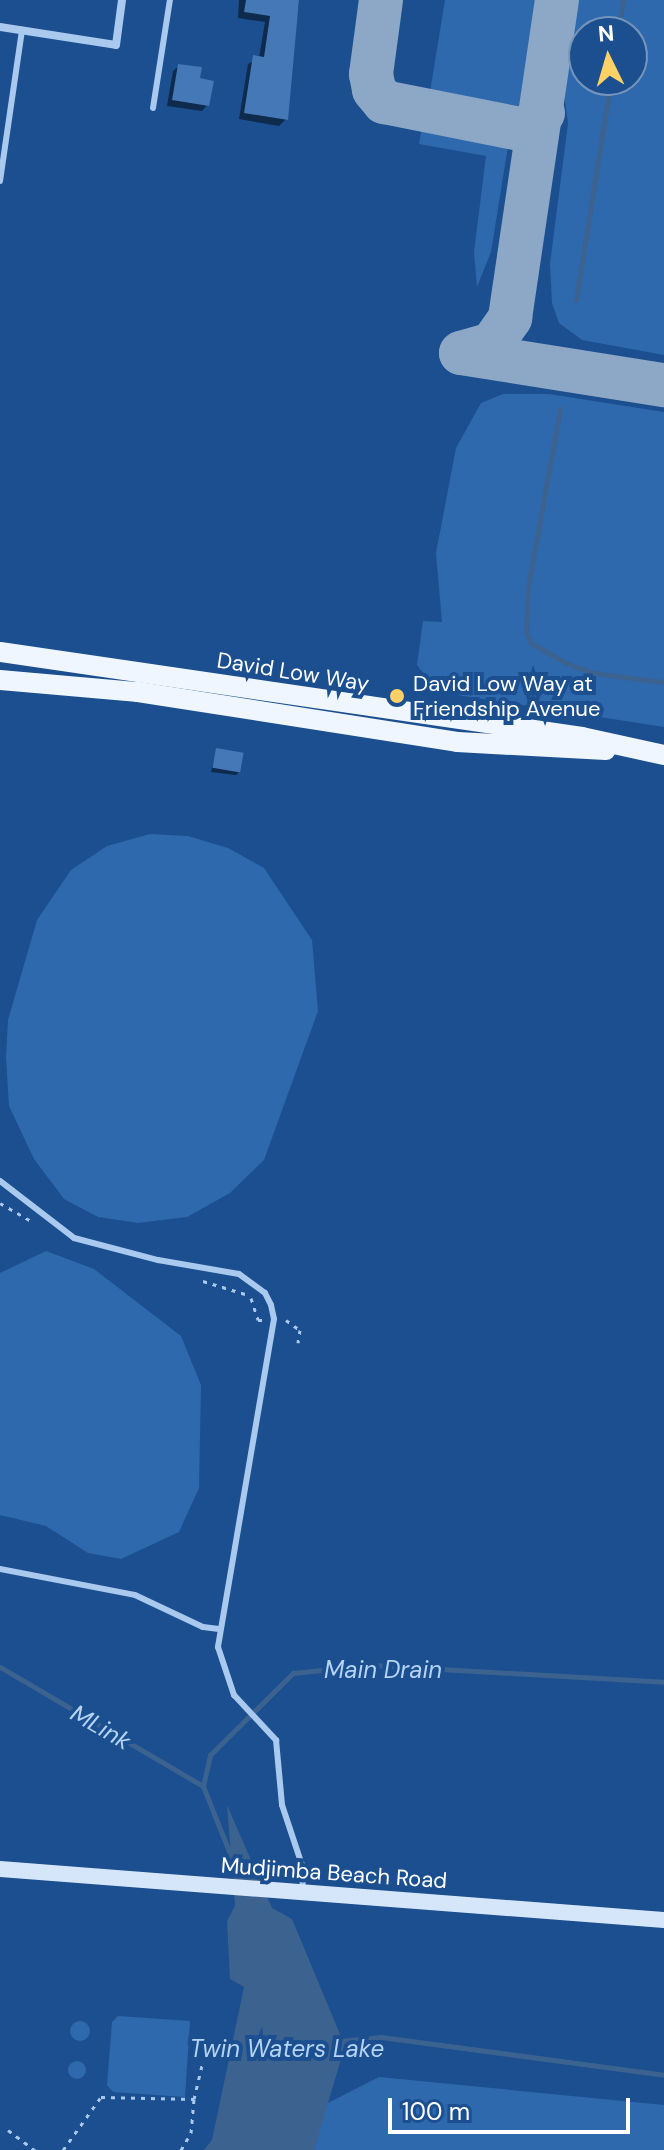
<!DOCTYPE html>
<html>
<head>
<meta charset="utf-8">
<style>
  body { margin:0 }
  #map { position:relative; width:664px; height:2150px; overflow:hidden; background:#1b4f8f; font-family:"DM Sans",sans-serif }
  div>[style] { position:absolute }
  .green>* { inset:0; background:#2e69ad }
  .round { border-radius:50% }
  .water>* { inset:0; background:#3c6290 }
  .shadow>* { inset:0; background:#0007 }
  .stream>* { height:5px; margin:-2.5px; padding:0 2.5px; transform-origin:2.5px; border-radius:2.5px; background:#3c6290 }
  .taxiway>* { height:44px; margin:-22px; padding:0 22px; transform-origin:22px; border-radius:22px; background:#8da7c7 }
  .building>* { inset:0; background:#4478b7; transform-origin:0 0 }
  .path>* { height:3px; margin-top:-1.5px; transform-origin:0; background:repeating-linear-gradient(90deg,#a9c9ee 0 4px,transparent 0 10px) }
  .lane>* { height:6px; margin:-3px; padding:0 3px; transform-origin:3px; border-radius:3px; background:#a9c9ee }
  .street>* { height:8px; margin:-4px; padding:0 4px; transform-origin:4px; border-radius:4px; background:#a9c9ee }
  .secondary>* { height:16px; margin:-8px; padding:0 8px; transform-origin:8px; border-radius:8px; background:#d6e6fa }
  .primary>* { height:20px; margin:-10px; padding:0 10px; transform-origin:10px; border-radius:10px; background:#f0f6ff }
  .dots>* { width:22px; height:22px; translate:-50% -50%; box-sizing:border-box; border:4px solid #1b4f8f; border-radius:50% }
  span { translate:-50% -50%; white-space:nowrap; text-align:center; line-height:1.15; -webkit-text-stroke:8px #1b4f8f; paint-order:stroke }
  .street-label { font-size:22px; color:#fff }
  .poi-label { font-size:22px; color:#fff }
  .left { translate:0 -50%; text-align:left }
  .water-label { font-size:24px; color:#b5d3f5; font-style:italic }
  .north { position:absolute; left:568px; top:16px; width:80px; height:80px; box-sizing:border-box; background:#1b4f8f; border:2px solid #7695bc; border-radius:50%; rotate:355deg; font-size:22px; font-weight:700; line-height:32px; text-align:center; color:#fff }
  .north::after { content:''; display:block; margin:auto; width:28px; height:36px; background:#ffd166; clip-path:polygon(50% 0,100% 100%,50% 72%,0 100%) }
  .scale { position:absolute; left:388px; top:2098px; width:242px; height:36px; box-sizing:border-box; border:4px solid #fff; border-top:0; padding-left:10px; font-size:24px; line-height:28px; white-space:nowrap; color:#fff; -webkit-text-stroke:6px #1b4f8f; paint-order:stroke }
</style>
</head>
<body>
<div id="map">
  <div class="green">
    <div style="clip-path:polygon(445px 0,547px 0,536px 63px,516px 117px,428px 104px)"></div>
    <div style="clip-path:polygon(evenodd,567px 0,664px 0,664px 355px,582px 340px,559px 323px,552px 303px,550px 264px,568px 123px,560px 65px,567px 0,584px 32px,632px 32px,632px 80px,584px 80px,584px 32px)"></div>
    <div style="clip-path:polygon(423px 121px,509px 140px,491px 252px,477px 287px,474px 252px,486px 156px,419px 144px)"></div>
    <div style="clip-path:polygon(503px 394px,549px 394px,664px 412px,664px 727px,438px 692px,417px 665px,423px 621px,442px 622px,436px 553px,456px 448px,481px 403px)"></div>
    <div style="clip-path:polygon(150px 834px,188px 836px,228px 848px,264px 868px,312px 940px,318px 1011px,264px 1160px,230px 1193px,187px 1217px,138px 1223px,98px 1217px,64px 1199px,34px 1159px,9px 1106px,6px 1057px,8px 1020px,37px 920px,71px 870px,107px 846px)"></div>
    <div style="clip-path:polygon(46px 1251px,94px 1269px,181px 1336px,201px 1385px,199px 1488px,179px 1532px,121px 1559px,88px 1553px,46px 1526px,0 1515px,0 1273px)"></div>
    <div style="clip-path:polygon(118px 2016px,190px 2021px,185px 2097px,113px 2092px,107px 2085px,112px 2022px)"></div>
    <div class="round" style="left:70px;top:2021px;width:20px;height:20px"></div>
    <div class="round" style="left:68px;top:2061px;width:18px;height:18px"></div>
    <div style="clip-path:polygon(379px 2077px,664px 2105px,664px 2150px,314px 2150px,326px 2104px)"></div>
  </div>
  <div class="water">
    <div style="clip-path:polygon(227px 1805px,272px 1908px,292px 1919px,345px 2046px,314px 2150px,204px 2150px,212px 2140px,244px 1987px,230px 1979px,227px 1921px,235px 1906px)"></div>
  </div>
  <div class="shadow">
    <div style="clip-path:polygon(239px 0,299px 0,286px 119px,279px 126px,239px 119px,248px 64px,259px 58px,265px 22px,238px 18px)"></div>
    <div style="clip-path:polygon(179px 66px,197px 80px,207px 105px,202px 111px,167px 106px,173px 71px)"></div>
    <div style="clip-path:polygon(217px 750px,239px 772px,236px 775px,211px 772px)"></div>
  </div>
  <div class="stream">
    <div style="left:618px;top:32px;width:32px;rotate:-81deg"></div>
    <div style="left:576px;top:300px;width:223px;rotate:-81deg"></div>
    <div style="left:560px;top:409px;width:180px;rotate:100.2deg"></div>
    <div style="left:528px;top:586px;width:45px;rotate:92.5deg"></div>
    <div style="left:526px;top:631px;width:13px;rotate:67deg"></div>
    <div style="left:531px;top:643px;width:40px;rotate:29.7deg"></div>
    <div style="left:566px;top:663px;width:29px;rotate:20deg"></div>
    <div style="left:593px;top:673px;width:72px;rotate:7.2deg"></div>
    <div style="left:0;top:1667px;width:235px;rotate:30.4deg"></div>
    <div style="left:232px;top:1859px;width:79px;rotate:-111.7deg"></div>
    <div style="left:203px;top:1786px;width:32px;rotate:-77deg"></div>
    <div style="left:210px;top:1755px;width:117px;rotate:-44.7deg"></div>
    <div style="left:293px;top:1673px;width:78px;rotate:-5.9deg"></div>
    <div style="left:371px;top:1665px;width:293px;rotate:3.3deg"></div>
    <div style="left:340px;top:2041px;width:41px;rotate:-5.6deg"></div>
    <div style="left:381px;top:2037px;width:286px;rotate:7.6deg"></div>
  </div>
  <div class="taxiway">
    <div style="left:381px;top:0;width:75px;rotate:97.7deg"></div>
    <div style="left:371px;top:74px;width:16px;rotate:79deg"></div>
    <div style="left:374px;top:90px;width:16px;rotate:50deg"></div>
    <div style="left:384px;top:102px;width:139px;rotate:11.2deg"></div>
    <div style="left:520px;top:129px;width:15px;rotate:-16deg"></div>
    <div style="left:534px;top:125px;width:15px;rotate:-53deg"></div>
    <div style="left:461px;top:353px;width:32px;rotate:-16deg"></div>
    <div style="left:492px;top:344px;width:32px;rotate:-55deg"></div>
    <div style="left:510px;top:318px;width:321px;rotate:-81.6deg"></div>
    <div style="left:461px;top:353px;width:206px;rotate:9deg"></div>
  </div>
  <div class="building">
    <div style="clip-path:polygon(246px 0,299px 0,288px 120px,244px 113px,253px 55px,264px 57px,270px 16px,244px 12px)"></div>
    <div style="clip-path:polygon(178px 64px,202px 67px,200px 78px,214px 81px,209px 106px,172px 100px)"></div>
    <div style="left:216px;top:748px;width:28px;height:20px;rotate:10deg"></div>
  </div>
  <div class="path">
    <div style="left:0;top:1203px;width:39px;rotate:30deg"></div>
    <div style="left:203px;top:1281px;width:44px;rotate:17.2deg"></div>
    <div style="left:251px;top:1298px;width:23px;rotate:72deg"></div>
    <div style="left:258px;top:1320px;width:5px"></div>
    <div style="left:286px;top:1320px;width:17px;rotate:36deg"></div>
    <div style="left:300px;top:1330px;width:13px;rotate:99deg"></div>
    <div style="left:8px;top:2130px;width:34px;rotate:37deg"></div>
    <div style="left:63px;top:2150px;width:65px;rotate:-54.4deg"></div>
    <div style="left:101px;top:2097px;width:93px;rotate:1.2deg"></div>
    <div style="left:194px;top:2099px;width:57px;rotate:-76.7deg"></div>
    <div style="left:181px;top:2150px;width:20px;rotate:-60deg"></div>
    <div style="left:191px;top:2133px;width:34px;rotate:-85deg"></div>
  </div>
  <div class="lane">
    <div style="left:153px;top:108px;width:109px;rotate:-81.1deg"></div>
    <div style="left:0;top:181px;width:153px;rotate:-81.7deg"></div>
    <div style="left:0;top:1181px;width:93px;rotate:37.6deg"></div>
    <div style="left:74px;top:1238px;width:87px;rotate:14.7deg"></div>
    <div style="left:158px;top:1260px;width:82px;rotate:9.8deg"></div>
    <div style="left:239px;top:1274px;width:32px;rotate:36deg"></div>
    <div style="left:265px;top:1293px;width:13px;rotate:63deg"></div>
    <div style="left:271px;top:1305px;width:14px;rotate:78deg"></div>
    <div style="left:274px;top:1319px;width:333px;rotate:99.7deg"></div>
    <div style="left:218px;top:1647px;width:51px;rotate:71.6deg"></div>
    <div style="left:234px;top:1695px;width:62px;rotate:47deg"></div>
    <div style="left:276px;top:1740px;width:65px;rotate:84.7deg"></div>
    <div style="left:282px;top:1805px;width:63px;rotate:71.6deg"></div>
    <div style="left:302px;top:1865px;width:24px;rotate:88deg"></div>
    <div style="left:0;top:1569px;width:137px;rotate:10.9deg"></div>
    <div style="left:135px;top:1595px;width:75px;rotate:25.2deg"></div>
    <div style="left:203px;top:1627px;width:16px;rotate:7deg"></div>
  </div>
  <div class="street">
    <div style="left:0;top:27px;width:117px;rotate:8.8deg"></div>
    <div style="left:116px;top:45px;width:45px;rotate:-82.4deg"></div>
  </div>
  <div class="secondary">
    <div style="left:0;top:1869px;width:666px;rotate:4.39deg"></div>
  </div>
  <div class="primary">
    <div style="left:0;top:652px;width:588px;rotate:8.31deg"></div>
    <div style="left:582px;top:737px;width:84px;rotate:12.4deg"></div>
    <div style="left:0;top:680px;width:139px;rotate:5deg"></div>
    <div style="left:138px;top:692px;width:323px;rotate:8.9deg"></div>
    <div style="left:457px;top:742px;width:149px;rotate:3.1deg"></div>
  </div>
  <div class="dots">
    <div style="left:397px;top:696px;background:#ffd166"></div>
  </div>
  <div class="street-label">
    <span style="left:293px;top:672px;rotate:9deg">David Low Way</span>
    <span style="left:334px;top:1873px;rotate:4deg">Mudjimba Beach Road</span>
  </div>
  <div class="poi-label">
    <span class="left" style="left:413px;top:696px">David Low Way at<br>Friendship Avenue</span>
  </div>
  <div class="water-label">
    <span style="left:383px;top:1670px">Main Drain</span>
    <span style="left:101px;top:1727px;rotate:30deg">MLink</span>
    <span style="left:287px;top:2049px">Twin Waters Lake</span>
  </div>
  <div class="north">N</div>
  <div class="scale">100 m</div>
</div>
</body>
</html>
